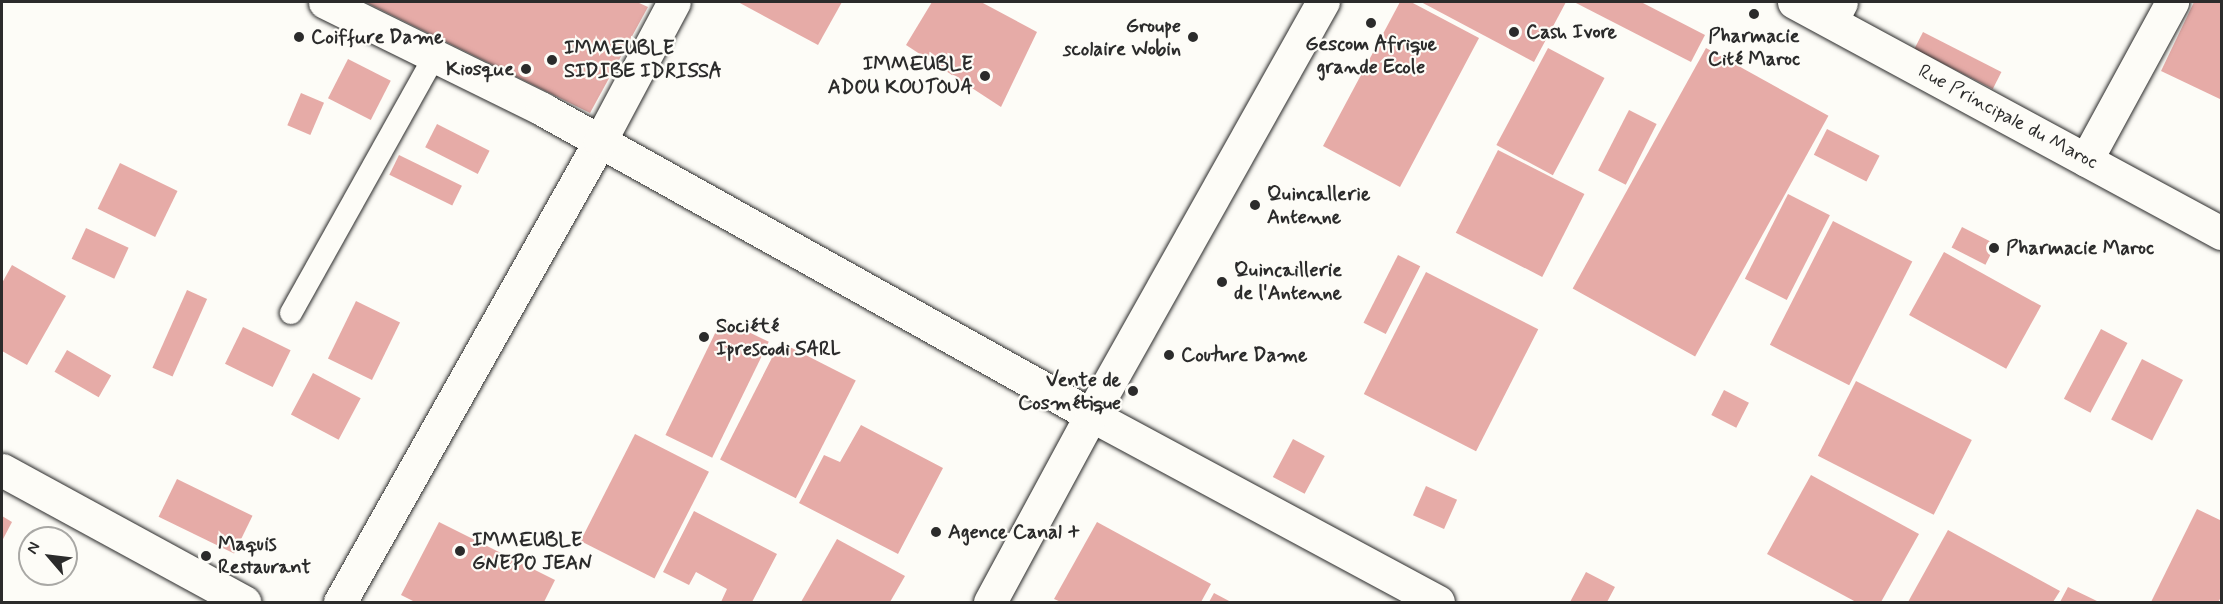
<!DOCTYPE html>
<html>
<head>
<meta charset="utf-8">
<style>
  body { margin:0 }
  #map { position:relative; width:2223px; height:604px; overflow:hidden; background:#fdfcf7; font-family:Mynerve,sans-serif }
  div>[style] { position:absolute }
  .building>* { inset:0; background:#e6aba7; transform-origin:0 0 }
  .roads { filter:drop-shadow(0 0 2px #2b2b2b) drop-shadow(0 0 2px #2b2b2b) }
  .service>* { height:22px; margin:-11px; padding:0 11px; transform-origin:11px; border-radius:11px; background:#fdfcf7 }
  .minor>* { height:33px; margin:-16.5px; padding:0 16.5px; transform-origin:16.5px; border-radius:16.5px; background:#fdfcf7 }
  .tertiary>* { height:33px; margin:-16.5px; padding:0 16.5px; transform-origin:16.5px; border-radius:16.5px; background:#fdfcf7 }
  .dots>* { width:16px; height:16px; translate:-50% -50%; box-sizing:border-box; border:3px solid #fdfcf7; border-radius:50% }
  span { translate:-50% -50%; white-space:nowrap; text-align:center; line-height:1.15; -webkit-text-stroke:4.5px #fdfcf7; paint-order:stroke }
  .poi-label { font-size:20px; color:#2b2b2b; font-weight:700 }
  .right { translate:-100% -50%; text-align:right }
  .left { translate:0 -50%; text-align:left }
  .street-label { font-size:20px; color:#2b2b2b }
  .frame { position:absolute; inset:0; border:3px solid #2b2b2b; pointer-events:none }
  .north { position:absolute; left:18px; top:526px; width:60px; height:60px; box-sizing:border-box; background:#fdfcf7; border:2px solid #a9a8a5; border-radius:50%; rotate:298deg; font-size:16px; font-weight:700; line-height:24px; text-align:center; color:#2b2b2b }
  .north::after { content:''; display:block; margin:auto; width:21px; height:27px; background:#2b2b2b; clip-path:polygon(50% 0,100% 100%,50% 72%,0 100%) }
</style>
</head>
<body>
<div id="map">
  <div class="building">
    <div style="clip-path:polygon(365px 2px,637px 2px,648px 7px,590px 113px)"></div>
    <div style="clip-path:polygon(738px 2px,842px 2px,818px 45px)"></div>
    <div style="clip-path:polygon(932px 2px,981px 2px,1037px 32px,1001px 107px,906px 45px)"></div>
    <div style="clip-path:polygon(1400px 2px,1411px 2px,1479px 38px,1400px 187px,1323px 146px)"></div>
    <div style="clip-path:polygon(1421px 2px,1566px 2px,1534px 62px)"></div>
    <div style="clip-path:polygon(1574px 2px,1641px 2px,1705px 35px,1691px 62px)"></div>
    <div style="clip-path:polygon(2194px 2px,2222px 2px,2222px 100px,2161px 71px)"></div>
    <div style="left:1923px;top:32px;width:88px;height:19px;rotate:27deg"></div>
    <div style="left:1548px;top:48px;width:64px;height:110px;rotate:28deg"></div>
    <div style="left:1706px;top:48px;width:140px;height:275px;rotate:29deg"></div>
    <div style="left:348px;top:59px;width:48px;height:44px;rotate:27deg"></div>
    <div style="left:301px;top:93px;width:25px;height:35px;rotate:23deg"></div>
    <div style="left:1629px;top:110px;width:31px;height:68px;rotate:27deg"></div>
    <div style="left:437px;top:124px;width:59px;height:26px;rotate:27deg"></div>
    <div style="left:1827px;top:129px;width:59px;height:29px;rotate:27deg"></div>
    <div style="left:1498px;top:150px;width:97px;height:93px;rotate:27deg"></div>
    <div style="left:399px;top:155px;width:70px;height:22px;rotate:26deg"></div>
    <div style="left:120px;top:163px;width:64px;height:51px;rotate:26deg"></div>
    <div style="left:1788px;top:194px;width:47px;height:95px;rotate:27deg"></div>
    <div style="left:1833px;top:221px;width:89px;height:139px;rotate:27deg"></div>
    <div style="left:1962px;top:227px;width:38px;height:23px;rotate:27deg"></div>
    <div style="left:86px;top:228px;width:47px;height:34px;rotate:25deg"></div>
    <div style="left:1944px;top:252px;width:111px;height:72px;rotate:29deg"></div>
    <div style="left:1398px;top:255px;width:25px;height:76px;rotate:27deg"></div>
    <div style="clip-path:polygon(12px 265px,66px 296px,27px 365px,2px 351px,2px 283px)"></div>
    <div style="left:1426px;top:272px;width:126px;height:137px;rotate:27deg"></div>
    <div style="left:187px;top:290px;width:22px;height:85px;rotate:24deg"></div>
    <div style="left:356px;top:301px;width:49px;height:64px;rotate:26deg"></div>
    <div style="left:722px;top:319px;width:52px;height:129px;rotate:26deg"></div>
    <div style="left:243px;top:327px;width:53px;height:41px;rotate:26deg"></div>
    <div style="left:2101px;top:329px;width:30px;height:79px;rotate:28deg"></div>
    <div style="left:780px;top:342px;width:85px;height:132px;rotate:27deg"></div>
    <div style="left:67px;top:350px;width:51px;height:25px;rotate:30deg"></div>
    <div style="left:2142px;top:359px;width:46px;height:68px;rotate:27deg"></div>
    <div style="left:313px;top:373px;width:54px;height:47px;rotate:28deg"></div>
    <div style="left:1856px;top:381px;width:130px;height:84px;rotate:27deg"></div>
    <div style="left:1724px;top:390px;width:28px;height:28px;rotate:27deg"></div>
    <div style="clip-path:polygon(861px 425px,943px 468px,898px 554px,799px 503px,824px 455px,840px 462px)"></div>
    <div style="left:635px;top:434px;width:83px;height:120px;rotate:27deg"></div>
    <div style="left:1293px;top:439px;width:36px;height:43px;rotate:28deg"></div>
    <div style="clip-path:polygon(1811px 475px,1919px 534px,1881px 602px,1856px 602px,1767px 554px)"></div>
    <div style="left:177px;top:479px;width:84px;height:42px;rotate:26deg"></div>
    <div style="left:1426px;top:486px;width:34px;height:32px;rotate:24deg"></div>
    <div style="clip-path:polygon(2197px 509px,2222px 521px,2222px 596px,2218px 602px,2151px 602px)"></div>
    <div style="clip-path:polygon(694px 511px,777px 554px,752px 602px,721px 602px,727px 589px,696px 572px,689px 585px,663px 572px)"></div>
    <div style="clip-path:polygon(2px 516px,12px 522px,2px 541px)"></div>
    <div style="clip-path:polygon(439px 522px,555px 580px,544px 602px,415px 602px,401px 595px)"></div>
    <div style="clip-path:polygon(1097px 522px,1211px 584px,1201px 602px,1061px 602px,1054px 599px)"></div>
    <div style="clip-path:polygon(1948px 530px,2060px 591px,2053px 602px,1908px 602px)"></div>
    <div style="clip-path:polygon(837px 539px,905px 576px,890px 602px,801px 602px)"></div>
    <div style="clip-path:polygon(1586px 572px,1615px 587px,1607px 602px,1570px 602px)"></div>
    <div style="clip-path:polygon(2068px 587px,2099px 602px,2060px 602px)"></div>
    <div style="clip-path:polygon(1214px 593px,1231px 602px,1209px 602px)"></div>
  </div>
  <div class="roads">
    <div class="service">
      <div style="left:291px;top:313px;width:293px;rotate:-60.8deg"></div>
    </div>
    <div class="minor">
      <div style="left:325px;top:2px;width:242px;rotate:26.2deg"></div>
      <div style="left:542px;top:109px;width:629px;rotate:29.13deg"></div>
      <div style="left:1091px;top:415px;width:394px;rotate:28.3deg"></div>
      <div style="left:1831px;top:21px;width:21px;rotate:-62deg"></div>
      <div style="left:2086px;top:160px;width:180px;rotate:-61.4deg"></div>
      <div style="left:2px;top:470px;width:276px;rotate:28.6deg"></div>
      <div style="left:340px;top:602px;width:529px;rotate:-60.58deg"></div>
      <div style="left:600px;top:141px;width:157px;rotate:-62deg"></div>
      <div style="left:990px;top:602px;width:213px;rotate:-61.6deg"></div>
      <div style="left:1091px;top:415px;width:474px;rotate:-60.7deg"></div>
    </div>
    <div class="tertiary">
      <div style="left:1794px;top:2px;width:486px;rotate:28.4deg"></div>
    </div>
  </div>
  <div class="dots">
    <div style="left:1754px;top:14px;background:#2b2b2b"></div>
    <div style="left:1371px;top:23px;background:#2b2b2b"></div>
    <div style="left:1514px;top:32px;background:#2b2b2b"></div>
    <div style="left:299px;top:37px;background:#2b2b2b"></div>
    <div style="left:1193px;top:37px;background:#2b2b2b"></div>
    <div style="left:552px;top:60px;background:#2b2b2b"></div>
    <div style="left:526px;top:69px;background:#2b2b2b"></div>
    <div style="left:985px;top:76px;background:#2b2b2b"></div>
    <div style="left:1255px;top:205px;background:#2b2b2b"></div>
    <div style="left:1994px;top:248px;background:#2b2b2b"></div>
    <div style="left:1222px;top:282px;background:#2b2b2b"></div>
    <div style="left:704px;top:337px;background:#2b2b2b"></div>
    <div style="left:1169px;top:355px;background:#2b2b2b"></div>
    <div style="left:1133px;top:391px;background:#2b2b2b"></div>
    <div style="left:936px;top:532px;background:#2b2b2b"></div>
    <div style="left:460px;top:551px;background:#2b2b2b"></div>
    <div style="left:206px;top:556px;background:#2b2b2b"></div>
  </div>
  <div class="poi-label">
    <span class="right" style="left:1181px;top:38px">Groupe<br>scolaire Wobin</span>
    <span class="left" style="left:1526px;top:32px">Cash Ivore</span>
    <span style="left:1754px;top:48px">Pharmacie<br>Cité Maroc</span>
    <span class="left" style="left:311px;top:37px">Coiffure Dame</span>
    <span style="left:1371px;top:56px">Gescom Afrique<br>grande Ecole</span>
    <span class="left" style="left:564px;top:60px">IMMEUBLE<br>SIDIBE IDRISSA</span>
    <span class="right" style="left:973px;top:76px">IMMEUBLE<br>ADOU KOUTOUA</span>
    <span class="right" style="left:514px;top:69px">Kiosque</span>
    <span class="left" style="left:1267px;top:206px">Quincallerie<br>Antenne</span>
    <span class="left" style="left:2006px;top:248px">Pharmacie Maroc</span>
    <span class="left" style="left:1234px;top:282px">Quincaillerie<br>de l'Antenne</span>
    <span class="left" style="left:716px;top:338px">Société<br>Iprescodi SARL</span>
    <span class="left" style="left:1181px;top:355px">Couture Dame</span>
    <span class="right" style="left:1121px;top:392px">Vente de<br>Cosmétique</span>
    <span class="left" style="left:948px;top:532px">Agence Canal +</span>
    <span class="left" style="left:472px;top:552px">IMMEUBLE<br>GNEPO JEAN</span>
    <span class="left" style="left:218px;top:556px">Maquis<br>Restaurant</span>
  </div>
  <div class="street-label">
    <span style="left:2008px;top:117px;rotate:28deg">Rue Principale du Maroc</span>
  </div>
  <div class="frame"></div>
  <div class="north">N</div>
</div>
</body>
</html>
